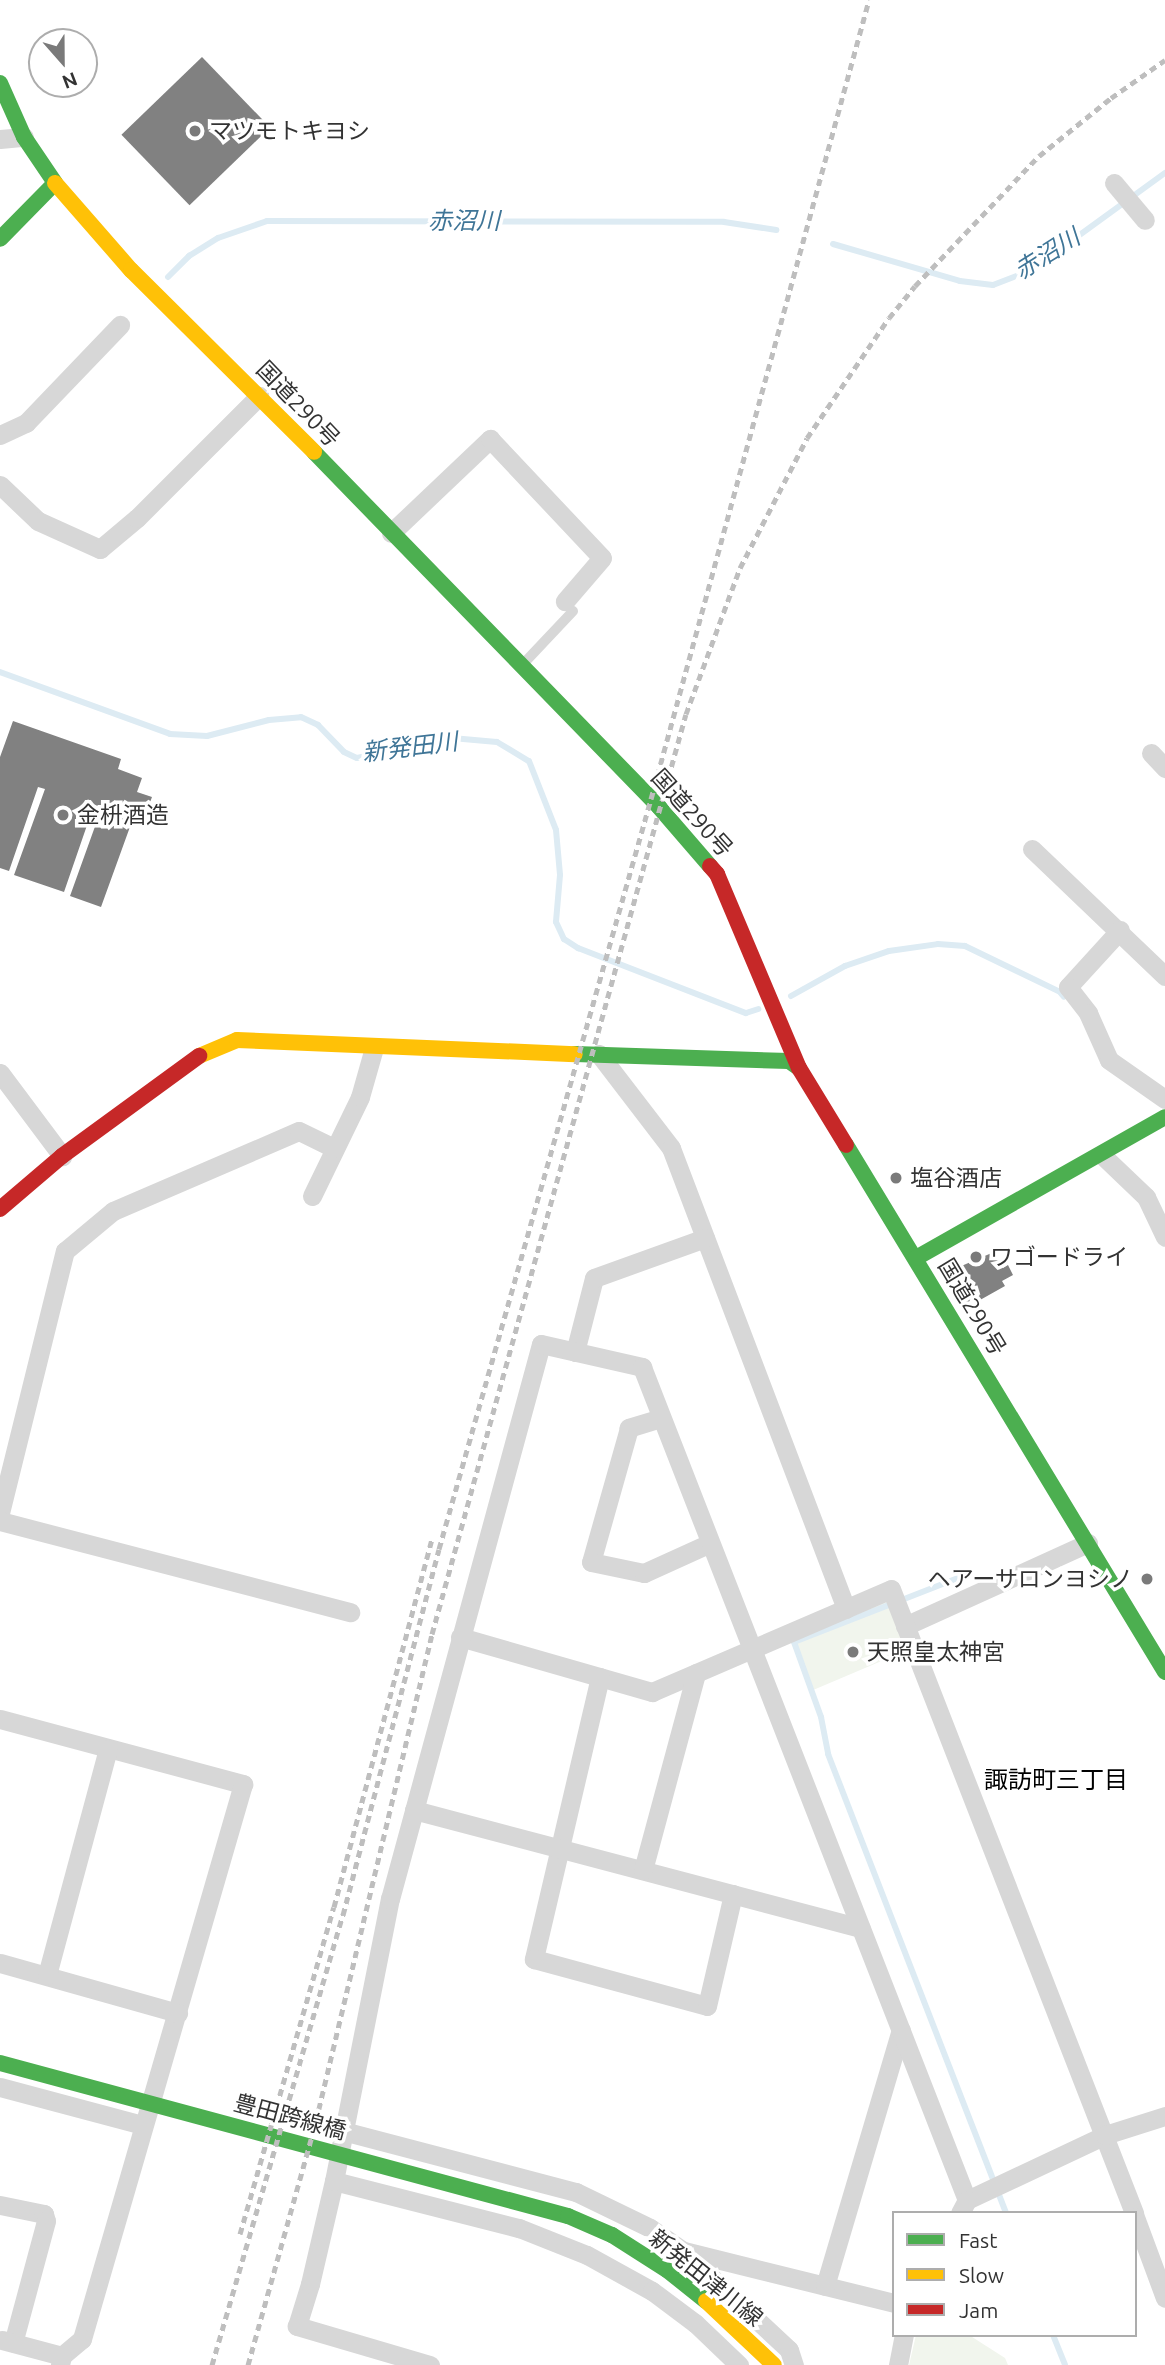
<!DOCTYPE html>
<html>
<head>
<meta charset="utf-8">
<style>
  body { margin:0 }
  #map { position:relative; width:1165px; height:2365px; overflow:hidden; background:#fff; font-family:Ubuntu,"Noto Sans JP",sans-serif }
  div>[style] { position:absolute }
  .green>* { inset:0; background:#f1f5ed; transform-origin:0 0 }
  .stream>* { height:6px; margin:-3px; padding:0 3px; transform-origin:3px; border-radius:3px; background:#ddebf3 }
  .building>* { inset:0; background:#818181; transform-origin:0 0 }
  .lane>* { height:10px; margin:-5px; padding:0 5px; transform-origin:5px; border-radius:5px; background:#d7d7d7 }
  .street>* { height:19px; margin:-9.5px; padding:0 9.5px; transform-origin:9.5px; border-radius:9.5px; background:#d7d7d7 }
  .fast>* { height:16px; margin:-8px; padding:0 8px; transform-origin:8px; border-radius:8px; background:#4caf50 }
  .slow>* { height:16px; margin:-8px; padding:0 8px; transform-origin:8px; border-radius:8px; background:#ffc107 }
  .jam>* { height:16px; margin:-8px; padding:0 8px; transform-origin:8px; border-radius:8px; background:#c62828 }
  .rail>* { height:5px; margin-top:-2.5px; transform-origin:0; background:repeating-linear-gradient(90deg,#bebebe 0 7px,transparent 0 12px) }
  .dots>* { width:19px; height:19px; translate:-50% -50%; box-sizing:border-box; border:4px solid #fff; border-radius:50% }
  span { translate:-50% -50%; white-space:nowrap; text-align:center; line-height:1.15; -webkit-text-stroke:7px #fff; paint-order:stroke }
  .poi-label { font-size:23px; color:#333 }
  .left { translate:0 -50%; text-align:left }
  .right { translate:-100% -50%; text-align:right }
  .street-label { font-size:23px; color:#333 }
  .water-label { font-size:24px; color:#3f7597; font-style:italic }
  .neighbourhood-label { font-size:24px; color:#000 }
  .legend { position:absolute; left:892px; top:2211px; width:245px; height:126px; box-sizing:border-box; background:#fff; border:2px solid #adadad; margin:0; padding:9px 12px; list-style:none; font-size:21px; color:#333 }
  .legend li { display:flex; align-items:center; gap:14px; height:35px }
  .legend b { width:35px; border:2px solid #adadad }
  .north { position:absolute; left:28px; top:28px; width:70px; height:70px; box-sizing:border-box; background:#fff; border:2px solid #adadad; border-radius:50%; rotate:159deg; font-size:19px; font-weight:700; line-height:28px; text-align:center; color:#333 }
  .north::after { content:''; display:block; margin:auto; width:24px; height:32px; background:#7a7a7a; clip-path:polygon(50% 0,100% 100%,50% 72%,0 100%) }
</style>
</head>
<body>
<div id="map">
  <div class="green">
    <div style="left:887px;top:1600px;width:54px;height:105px;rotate:67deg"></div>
    <div style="clip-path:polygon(916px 2335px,969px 2335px,1005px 2358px,1008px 2365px,909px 2365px)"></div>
  </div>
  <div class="stream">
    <div style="left:833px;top:244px;width:132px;rotate:16.2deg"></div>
    <div style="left:960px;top:281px;width:33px;rotate:7deg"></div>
    <div style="left:993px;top:285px;width:40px;rotate:-21deg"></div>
    <div style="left:1030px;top:271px;width:167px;rotate:-36deg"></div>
    <div style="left:168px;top:277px;width:30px;rotate:-45deg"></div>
    <div style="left:189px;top:256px;width:34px;rotate:-32deg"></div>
    <div style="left:218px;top:238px;width:52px;rotate:-19.1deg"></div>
    <div style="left:267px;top:221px;width:457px;rotate:0.1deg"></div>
    <div style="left:724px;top:222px;width:53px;rotate:8.7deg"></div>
    <div style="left:0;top:672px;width:181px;rotate:20deg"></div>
    <div style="left:170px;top:734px;width:37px;rotate:3deg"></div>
    <div style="left:207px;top:736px;width:64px;rotate:-14.5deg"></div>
    <div style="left:269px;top:720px;width:32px;rotate:-5deg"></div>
    <div style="left:301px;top:717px;width:19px;rotate:25deg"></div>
    <div style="left:318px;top:725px;width:37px;rotate:46deg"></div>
    <div style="left:344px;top:752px;width:14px;rotate:25deg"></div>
    <div style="left:357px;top:758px;width:97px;rotate:-11.9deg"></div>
    <div style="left:452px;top:738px;width:45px;rotate:5.1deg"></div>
    <div style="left:497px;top:742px;width:37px;rotate:31deg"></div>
    <div style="left:529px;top:761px;width:74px;rotate:68.6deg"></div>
    <div style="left:556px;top:830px;width:45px;rotate:84.9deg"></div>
    <div style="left:560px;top:875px;width:47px;rotate:94.9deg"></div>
    <div style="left:556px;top:922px;width:19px;rotate:65deg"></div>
    <div style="left:564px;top:939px;width:17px;rotate:33deg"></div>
    <div style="left:578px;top:948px;width:180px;rotate:21.2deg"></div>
    <div style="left:746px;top:1013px;width:13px;rotate:-18deg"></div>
    <div style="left:791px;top:996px;width:62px;rotate:-29.1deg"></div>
    <div style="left:845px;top:966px;width:46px;rotate:-18.8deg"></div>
    <div style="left:889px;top:951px;width:49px;rotate:-8.1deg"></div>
    <div style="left:938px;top:944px;width:27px;rotate:4deg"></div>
    <div style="left:965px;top:946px;width:106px;rotate:25.8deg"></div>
    <div style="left:1060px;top:992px;width:6px;rotate:51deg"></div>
    <div style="left:958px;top:1578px;width:176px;rotate:158.7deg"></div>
    <div style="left:794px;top:1642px;width:80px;rotate:70.2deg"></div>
    <div style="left:821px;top:1717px;width:38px;rotate:79deg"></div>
    <div style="left:828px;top:1754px;width:492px;rotate:68.8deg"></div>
    <div style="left:1053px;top:2335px;width:32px;rotate:68deg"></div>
  </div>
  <div class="building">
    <div style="left:202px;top:57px;width:98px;height:112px;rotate:46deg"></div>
    <div style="clip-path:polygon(13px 721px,121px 759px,118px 769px,142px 778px,137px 792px,152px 797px,145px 816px,135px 813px,101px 907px,70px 896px,102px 807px,94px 805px,64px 892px,14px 875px,45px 789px,38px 787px,9px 871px,0 868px,0 757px)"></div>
    <div style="clip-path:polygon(994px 1252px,1003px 1268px,1008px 1265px,1013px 1275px,1002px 1281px,1005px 1286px,964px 1309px,945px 1273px)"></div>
  </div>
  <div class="lane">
    <div style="left:525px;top:662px;width:70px;rotate:-46.7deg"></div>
  </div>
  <div class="street">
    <div style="left:0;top:139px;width:24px;rotate:-5deg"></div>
    <div style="left:1114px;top:183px;width:48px;rotate:50deg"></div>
    <div style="left:0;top:435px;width:29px;rotate:-25deg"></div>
    <div style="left:26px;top:423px;width:136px;rotate:-46.2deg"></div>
    <div style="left:0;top:485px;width:52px;rotate:43.5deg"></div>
    <div style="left:38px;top:521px;width:68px;rotate:24.3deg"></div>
    <div style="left:100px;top:549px;width:48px;rotate:-40deg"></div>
    <div style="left:137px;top:518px;width:173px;rotate:-45deg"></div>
    <div style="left:391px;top:533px;width:137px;rotate:-43.5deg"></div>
    <div style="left:490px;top:439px;width:163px;rotate:46.7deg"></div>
    <div style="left:602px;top:558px;width:57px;rotate:130.7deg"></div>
    <div style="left:1151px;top:753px;width:21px;rotate:47deg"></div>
    <div style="left:1032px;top:849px;width:184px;rotate:43.7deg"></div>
    <div style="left:1120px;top:930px;width:77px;rotate:132.4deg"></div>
    <div style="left:1068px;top:987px;width:33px;rotate:52deg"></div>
    <div style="left:1088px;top:1013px;width:51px;rotate:65.9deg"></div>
    <div style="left:1109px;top:1060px;width:68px;rotate:34.9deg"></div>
    <div style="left:599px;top:1054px;width:118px;rotate:52.5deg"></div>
    <div style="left:671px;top:1148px;width:493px;rotate:69.2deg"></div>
    <div style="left:0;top:1073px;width:104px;rotate:53.2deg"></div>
    <div style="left:1102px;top:1155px;width:61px;rotate:43.7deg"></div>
    <div style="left:1146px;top:1197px;width:44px;rotate:64.6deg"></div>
    <div style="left:312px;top:1196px;width:110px;rotate:-64.1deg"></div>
    <div style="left:360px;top:1097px;width:51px;rotate:-74.1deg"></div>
    <div style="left:575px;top:1352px;width:76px;rotate:-75.6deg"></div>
    <div style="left:594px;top:1278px;width:118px;rotate:-19.8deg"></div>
    <div style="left:661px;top:1418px;width:34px;rotate:163deg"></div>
    <div style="left:629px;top:1428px;width:139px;rotate:105.8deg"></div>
    <div style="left:591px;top:1562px;width:54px;rotate:11.7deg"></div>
    <div style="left:644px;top:1573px;width:72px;rotate:-24.4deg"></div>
    <div style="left:0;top:1513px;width:270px;rotate:-76.1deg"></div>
    <div style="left:65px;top:1251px;width:62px;rotate:-39.8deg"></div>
    <div style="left:113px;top:1211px;width:202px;rotate:-23.3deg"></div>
    <div style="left:299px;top:1131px;width:39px;rotate:26deg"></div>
    <div style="left:0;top:1521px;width:362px;rotate:14.6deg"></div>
    <div style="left:905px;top:1626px;width:201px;rotate:-24.4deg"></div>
    <div style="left:460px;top:1637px;width:200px;rotate:16deg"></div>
    <div style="left:652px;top:1692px;width:260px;rotate:-23.3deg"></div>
    <div style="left:891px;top:1589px;width:670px;rotate:68.72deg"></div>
    <div style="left:600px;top:1677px;width:290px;rotate:103.2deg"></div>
    <div style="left:534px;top:1959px;width:179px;rotate:15.2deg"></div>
    <div style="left:707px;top:2006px;width:115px;rotate:-76.9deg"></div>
    <div style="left:0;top:1719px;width:252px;rotate:15deg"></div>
    <div style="left:243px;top:1784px;width:578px;rotate:106.18deg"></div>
    <div style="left:82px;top:2339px;width:26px;rotate:140deg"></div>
    <div style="left:62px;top:2356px;width:9px;rotate:103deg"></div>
    <div style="left:414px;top:1810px;width:462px;rotate:14.8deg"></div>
    <div style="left:643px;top:1870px;width:204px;rotate:-74.9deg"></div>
    <div style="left:0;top:1963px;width:185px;rotate:15.7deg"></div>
    <div style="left:47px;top:1975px;width:234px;rotate:-74.9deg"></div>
    <div style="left:0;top:2087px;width:148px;rotate:14.9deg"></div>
    <div style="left:343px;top:2131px;width:241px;rotate:14.7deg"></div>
    <div style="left:576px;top:2192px;width:82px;rotate:25.9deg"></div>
    <div style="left:650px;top:2228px;width:40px;rotate:34.9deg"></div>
    <div style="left:683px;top:2251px;width:145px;rotate:43deg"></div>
    <div style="left:789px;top:2350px;width:16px;rotate:72deg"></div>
    <div style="left:334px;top:2181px;width:191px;rotate:14.3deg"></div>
    <div style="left:519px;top:2228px;width:73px;rotate:21.7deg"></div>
    <div style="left:587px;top:2255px;width:74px;rotate:29deg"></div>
    <div style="left:652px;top:2291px;width:54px;rotate:36.7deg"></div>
    <div style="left:695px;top:2323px;width:61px;rotate:43.7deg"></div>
    <div style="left:967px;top:2200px;width:153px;rotate:-25.2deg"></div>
    <div style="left:1105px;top:2135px;width:63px;rotate:-17.6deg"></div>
    <div style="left:0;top:2205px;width:45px;rotate:11.6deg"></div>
    <div style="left:44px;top:2214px;width:7px;rotate:74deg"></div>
    <div style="left:46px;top:2221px;width:126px;rotate:105.1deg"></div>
    <div style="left:1135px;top:2217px;width:86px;rotate:69.7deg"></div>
    <div style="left:684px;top:2251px;width:216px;rotate:13.9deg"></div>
    <div style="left:825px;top:2286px;width:267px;rotate:-73.5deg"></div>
    <div style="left:2px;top:2340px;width:62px;rotate:14.9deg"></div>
    <div style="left:430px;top:2365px;width:139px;rotate:-163.7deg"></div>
    <div style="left:297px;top:2326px;width:44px;rotate:-72.8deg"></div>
    <div style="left:310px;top:2284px;width:106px;rotate:-76.9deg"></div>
    <div style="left:334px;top:2181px;width:288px;rotate:-78.8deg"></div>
    <div style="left:390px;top:1899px;width:575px;rotate:-74.78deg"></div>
    <div style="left:541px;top:1344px;width:104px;rotate:12.8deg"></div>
    <div style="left:642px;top:1367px;width:894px;rotate:68.69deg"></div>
    <div style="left:967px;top:2200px;width:15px;rotate:118deg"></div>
    <div style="left:898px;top:2365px;width:31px;rotate:-79deg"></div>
  </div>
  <div class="fast">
    <div style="left:0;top:83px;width:59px;rotate:66deg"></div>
    <div style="left:24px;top:137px;width:55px;rotate:56deg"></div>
    <div style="left:55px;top:183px;width:78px;rotate:134.5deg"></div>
    <div style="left:314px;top:452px;width:495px;rotate:45.8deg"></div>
    <div style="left:659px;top:807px;width:78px;rotate:49.2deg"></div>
    <div style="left:575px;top:1054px;width:214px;rotate:1.9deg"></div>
    <div style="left:789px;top:1061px;width:12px;rotate:35deg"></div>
    <div style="left:846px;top:1145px;width:616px;rotate:58.81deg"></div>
    <div style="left:916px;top:1258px;width:286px;rotate:-29.5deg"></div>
    <div style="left:0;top:2063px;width:588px;rotate:15.08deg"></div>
    <div style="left:568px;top:2216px;width:48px;rotate:23.4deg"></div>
    <div style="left:612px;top:2235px;width:65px;rotate:32.5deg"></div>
    <div style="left:667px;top:2270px;width:50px;rotate:38.5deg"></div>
  </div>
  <div class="slow">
    <div style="left:55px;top:183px;width:116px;rotate:48.9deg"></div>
    <div style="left:131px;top:270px;width:258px;rotate:44.8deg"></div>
    <div style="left:199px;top:1056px;width:41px;rotate:-22.8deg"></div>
    <div style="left:237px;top:1040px;width:338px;rotate:2.4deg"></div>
    <div style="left:706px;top:2301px;width:93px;rotate:43.3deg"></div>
  </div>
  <div class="jam">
    <div style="left:710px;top:866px;width:11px;rotate:49deg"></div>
    <div style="left:717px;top:874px;width:211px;rotate:67.1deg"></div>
    <div style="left:799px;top:1068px;width:90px;rotate:58.6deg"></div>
    <div style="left:0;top:1209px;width:82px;rotate:-40.5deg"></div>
    <div style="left:62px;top:1156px;width:170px;rotate:-36.1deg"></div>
  </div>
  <div class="rail">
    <div style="left:240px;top:2234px;width:340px;rotate:-74deg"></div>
    <div style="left:334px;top:1907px;width:381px;rotate:-75.1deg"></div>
    <div style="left:212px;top:2365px;width:469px;rotate:-73.8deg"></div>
    <div style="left:343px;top:1915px;width:378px;rotate:-75.3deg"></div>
    <div style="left:439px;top:1549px;width:779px;rotate:-74.22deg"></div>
    <div style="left:651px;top:799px;width:828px;rotate:-74.74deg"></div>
    <div style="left:248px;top:2365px;width:253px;rotate:-74.4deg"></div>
    <div style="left:316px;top:2121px;width:501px;rotate:-76.6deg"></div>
    <div style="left:432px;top:1634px;width:954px;rotate:-74.57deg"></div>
    <div style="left:686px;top:714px;width:156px;rotate:-69.7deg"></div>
    <div style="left:740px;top:568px;width:146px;rotate:-62.7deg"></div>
    <div style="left:807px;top:438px;width:145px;rotate:-55.7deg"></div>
    <div style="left:889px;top:318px;width:41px;rotate:-50.9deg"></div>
    <div style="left:915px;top:286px;width:180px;rotate:-46.4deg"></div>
    <div style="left:1039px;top:156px;width:92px;rotate:-38.9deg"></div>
    <div style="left:1111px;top:98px;width:66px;rotate:-35.1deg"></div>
  </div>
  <div class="dots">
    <div style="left:195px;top:131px;background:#7a7a7a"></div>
    <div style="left:63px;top:815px;background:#7a7a7a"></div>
    <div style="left:896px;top:1178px;background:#7a7a7a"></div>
    <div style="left:976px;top:1257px;background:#7a7a7a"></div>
    <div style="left:1147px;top:1579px;background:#7a7a7a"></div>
    <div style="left:853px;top:1652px;background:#7a7a7a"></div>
  </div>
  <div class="poi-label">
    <span class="left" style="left:209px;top:131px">マツモトキヨシ</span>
    <span class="left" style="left:77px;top:815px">金枡酒造</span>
    <span class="left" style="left:910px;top:1178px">塩谷酒店</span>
    <span class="left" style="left:990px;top:1257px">ワゴードライ</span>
    <span class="right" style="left:1133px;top:1579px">ヘアーサロンヨシノ</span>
    <span class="left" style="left:867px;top:1652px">天照皇太神宮</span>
  </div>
  <div class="street-label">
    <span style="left:298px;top:404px;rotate:46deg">国道290号</span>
    <span style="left:692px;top:813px;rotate:48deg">国道290号</span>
    <span style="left:972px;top:1307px;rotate:59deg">国道290号</span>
    <span style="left:290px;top:2117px;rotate:15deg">豊田跨線橋</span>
    <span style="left:706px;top:2278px;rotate:39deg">新発田津川線</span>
  </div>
  <div class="water-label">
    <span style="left:464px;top:221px">赤沼川</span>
    <span style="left:1047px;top:254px;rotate:-32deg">赤沼川</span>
    <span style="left:410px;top:747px;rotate:-7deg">新発田川</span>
  </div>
  <div class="neighbourhood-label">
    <span style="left:1056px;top:1780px">諏訪町三丁目</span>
  </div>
  <ul class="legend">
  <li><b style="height:9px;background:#4caf50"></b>Fast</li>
  <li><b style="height:9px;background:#ffc107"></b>Slow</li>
  <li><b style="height:9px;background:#c62828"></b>Jam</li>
  </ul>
  <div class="north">N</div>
</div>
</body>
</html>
